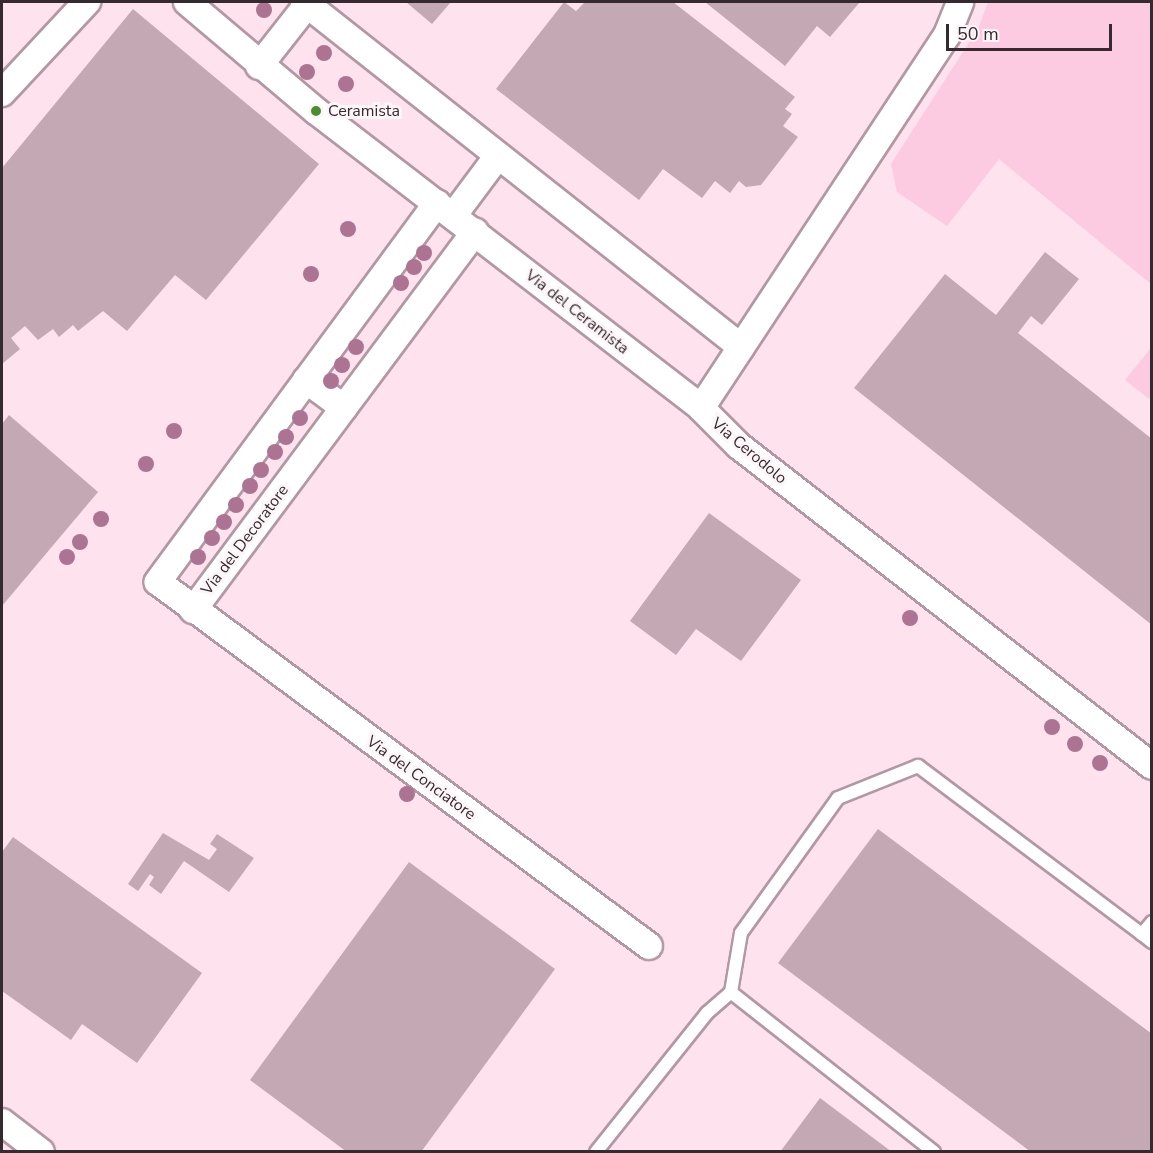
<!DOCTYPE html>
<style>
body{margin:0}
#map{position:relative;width:1153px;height:1153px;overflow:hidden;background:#fee2ee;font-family:"Nunito Sans",sans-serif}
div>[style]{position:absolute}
.green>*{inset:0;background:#fccae1}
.building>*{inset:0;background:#c4a9b5}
.roads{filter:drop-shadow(2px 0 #b298a4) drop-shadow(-2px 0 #b298a4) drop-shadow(0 2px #b298a4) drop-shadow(0 -2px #b298a4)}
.lane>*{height:12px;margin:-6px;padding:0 6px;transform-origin:6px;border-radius:6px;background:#fff}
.street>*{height:26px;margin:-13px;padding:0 13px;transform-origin:13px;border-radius:13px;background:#fff}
.trees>*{width:16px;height:16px;margin:-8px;border-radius:50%;background:#ad7393}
.dots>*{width:16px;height:16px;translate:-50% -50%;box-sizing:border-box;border:3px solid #fcf6f9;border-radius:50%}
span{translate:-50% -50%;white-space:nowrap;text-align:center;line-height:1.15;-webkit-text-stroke:6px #fcf6f9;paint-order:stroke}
.poi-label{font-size:16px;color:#352a2f}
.left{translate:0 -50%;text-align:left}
.street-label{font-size:16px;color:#352a2f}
.frame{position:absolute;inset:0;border:3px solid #352a2f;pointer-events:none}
.scale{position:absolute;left:946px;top:24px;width:166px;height:27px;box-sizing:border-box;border:3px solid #352a2f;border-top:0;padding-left:8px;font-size:18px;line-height:21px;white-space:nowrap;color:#352a2f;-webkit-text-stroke:4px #fcf6f9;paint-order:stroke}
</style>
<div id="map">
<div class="green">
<i style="clip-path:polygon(988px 2px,1151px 2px,1151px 284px,999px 159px,947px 226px,897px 192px,891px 164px,979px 27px)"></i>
<i style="clip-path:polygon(1151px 348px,1151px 395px,1149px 399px,1125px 380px)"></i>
</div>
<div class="building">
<i style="clip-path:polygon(406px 2px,451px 2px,432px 24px)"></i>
<i style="clip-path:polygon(564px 2px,576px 11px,585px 2px,673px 2px,795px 97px,785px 109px,792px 114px,783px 126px,798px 137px,761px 185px,746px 187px,739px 181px,730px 193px,715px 181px,702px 198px,663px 169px,639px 200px,496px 89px)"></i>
<i style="clip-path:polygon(705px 2px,860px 2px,830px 37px,817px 26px,785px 66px)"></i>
<i style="clip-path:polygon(133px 9px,319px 164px,206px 300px,175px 275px,127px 331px,103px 311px,78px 331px,73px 325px,59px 337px,53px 329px,38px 340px,25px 326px,11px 338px,20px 349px,2px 364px,2px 168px)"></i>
<i style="clip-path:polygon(1045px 252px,1079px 279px,1042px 325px,1031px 316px,1018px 333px,1152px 439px,1152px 625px,854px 388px,945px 274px,996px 315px)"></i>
<i style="clip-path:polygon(9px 415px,98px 492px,2px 606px,2px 424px)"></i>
<i style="clip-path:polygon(709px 513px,801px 580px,741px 661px,696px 629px,676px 655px,630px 621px)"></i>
<i style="clip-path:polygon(878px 829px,1152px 1034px,1152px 1152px,1031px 1152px,778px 963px)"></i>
<i style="clip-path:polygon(163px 833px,209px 860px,217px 849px,210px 844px,217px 834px,254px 858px,229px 892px,184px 861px,161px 894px,149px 885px,154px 877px,150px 874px,138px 891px,128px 884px)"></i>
<i style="clip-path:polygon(13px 837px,202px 973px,137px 1063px,82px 1024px,71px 1040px,2px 991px,2px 852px)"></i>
<i style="clip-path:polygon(409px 862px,555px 969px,421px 1152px,347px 1152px,250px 1080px)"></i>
<i style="clip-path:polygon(820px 1098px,892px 1152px,780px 1152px)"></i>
</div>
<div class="roads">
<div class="lane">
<i style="left:1152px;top:922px;width:16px;rotate:130deg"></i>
<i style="left:1142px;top:934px;width:13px;rotate:39deg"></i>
<i style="left:596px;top:1152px;width:178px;rotate:-51.4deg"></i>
<i style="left:707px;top:1013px;width:32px;rotate:-41deg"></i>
<i style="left:934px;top:1152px;width:258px;rotate:-141.8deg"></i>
<i style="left:731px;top:992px;width:60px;rotate:-80.4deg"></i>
<i style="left:741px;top:933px;width:166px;rotate:-54.3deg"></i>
<i style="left:838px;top:798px;width:86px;rotate:-21.8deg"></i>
<i style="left:918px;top:766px;width:280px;rotate:36.9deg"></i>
</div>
<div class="street">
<i style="left:187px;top:2px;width:169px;rotate:40.2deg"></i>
<i style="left:316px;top:111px;width:486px;rotate:37.6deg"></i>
<i style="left:701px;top:408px;width:54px;rotate:45deg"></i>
<i style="left:739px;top:446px;width:522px;rotate:37.77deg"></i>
<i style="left:304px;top:2px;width:557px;rotate:38.29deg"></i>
<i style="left:259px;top:66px;width:78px;rotate:-51.8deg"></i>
<i style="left:2px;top:93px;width:125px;rotate:-47deg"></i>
<i style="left:437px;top:203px;width:471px;rotate:126.4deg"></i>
<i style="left:158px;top:582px;width:611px;rotate:36.55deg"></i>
<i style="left:453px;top:216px;width:74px;rotate:-53.3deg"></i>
<i style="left:306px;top:380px;width:47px;rotate:36.4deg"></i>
<i style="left:701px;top:408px;width:447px;rotate:-56.6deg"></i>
<i style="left:947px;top:35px;width:35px;rotate:-68deg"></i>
<i style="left:193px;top:610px;width:472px;rotate:-53.3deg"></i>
<i style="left:2px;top:1122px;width:49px;rotate:37.6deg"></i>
</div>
</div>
<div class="trees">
<i style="left:264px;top:10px"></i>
<i style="left:324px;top:53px"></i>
<i style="left:307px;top:72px"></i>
<i style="left:346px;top:84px"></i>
<i style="left:348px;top:229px"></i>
<i style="left:424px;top:253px"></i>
<i style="left:414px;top:267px"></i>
<i style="left:311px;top:274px"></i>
<i style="left:401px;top:283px"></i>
<i style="left:356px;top:347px"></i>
<i style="left:342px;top:365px"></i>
<i style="left:331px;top:381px"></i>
<i style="left:300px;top:418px"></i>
<i style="left:174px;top:431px"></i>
<i style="left:286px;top:437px"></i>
<i style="left:275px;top:452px"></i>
<i style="left:146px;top:464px"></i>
<i style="left:261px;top:470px"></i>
<i style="left:250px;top:486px"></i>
<i style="left:236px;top:505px"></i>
<i style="left:101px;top:519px"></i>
<i style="left:224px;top:522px"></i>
<i style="left:212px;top:538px"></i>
<i style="left:80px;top:542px"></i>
<i style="left:67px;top:557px"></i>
<i style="left:198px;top:557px"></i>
<i style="left:910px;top:618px"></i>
<i style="left:1052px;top:727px"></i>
<i style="left:1075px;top:744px"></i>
<i style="left:1100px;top:763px"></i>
<i style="left:407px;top:794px"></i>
</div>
<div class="dots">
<i style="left:316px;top:111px;background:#4b8d2f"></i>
</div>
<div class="poi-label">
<span class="left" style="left:328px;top:111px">Ceramista</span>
</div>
<div class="street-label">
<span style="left:577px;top:312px;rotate:38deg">Via del Ceramista</span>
<span style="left:749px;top:451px;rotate:40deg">Via Cerodolo</span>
<span style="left:245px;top:540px;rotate:-53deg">Via del Decoratore</span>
<span style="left:421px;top:778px;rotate:36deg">Via del Conciatore</span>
</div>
<div class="frame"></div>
<div class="scale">50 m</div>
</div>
